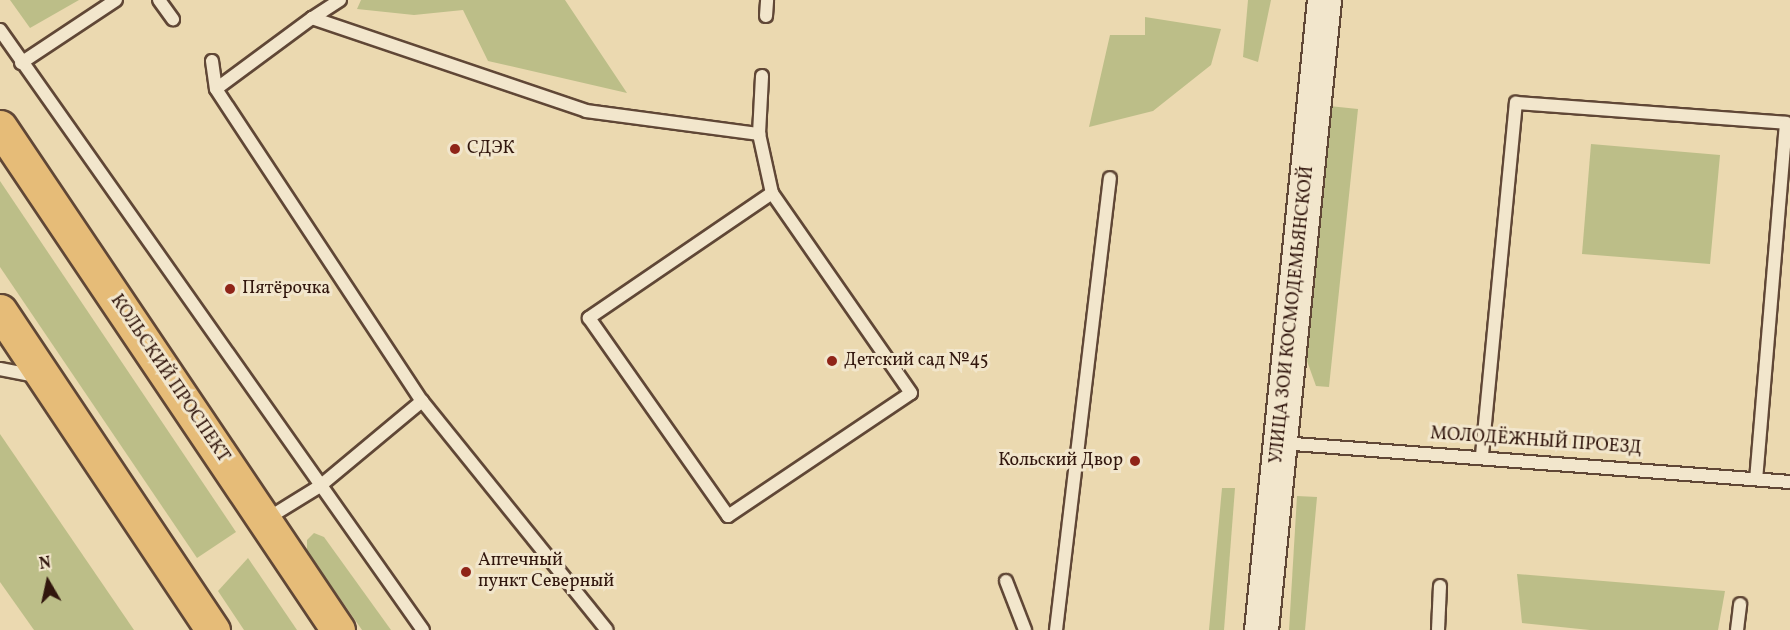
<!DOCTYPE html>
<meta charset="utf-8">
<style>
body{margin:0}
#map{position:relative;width:1790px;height:630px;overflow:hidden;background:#ebd9b0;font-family:Vollkorn,serif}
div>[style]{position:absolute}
.green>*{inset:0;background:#bcbe88}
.roads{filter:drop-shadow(2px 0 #604736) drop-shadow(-2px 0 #604736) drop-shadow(0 2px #604736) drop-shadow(0 -2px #604736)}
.lane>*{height:12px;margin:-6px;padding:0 6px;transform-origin:6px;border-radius:6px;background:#f2e6cc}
.secondary>*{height:33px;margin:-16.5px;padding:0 16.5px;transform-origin:16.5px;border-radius:16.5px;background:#f2e6cc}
.primary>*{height:33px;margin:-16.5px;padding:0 16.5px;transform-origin:16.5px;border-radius:16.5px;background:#e6bc78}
.dots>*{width:16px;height:16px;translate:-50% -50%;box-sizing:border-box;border:3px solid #f2e6cc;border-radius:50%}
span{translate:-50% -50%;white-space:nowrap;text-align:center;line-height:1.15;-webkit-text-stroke:6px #f2e6cc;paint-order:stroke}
.poi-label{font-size:18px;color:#31160d}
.left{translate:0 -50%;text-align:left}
.right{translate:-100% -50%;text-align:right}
.street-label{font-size:18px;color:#31160d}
.north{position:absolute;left:18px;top:552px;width:60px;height:60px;-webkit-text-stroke:4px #f2e6cc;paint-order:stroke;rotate:351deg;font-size:16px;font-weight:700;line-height:24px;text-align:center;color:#31160d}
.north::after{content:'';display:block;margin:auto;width:21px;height:27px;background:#31160d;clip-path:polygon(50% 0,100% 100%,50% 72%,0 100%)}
</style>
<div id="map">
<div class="green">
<i style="clip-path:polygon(10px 0,79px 0,30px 28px)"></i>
<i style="clip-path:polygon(361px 0,565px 0,627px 93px,488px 61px,463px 10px,414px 15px,357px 9px)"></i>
<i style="clip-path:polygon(1248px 0,1271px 0,1258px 62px,1243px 57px)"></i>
<i style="clip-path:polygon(1145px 17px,1221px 29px,1211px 65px,1153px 111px,1089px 127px,1110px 35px,1145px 35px)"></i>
<i style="clip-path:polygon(1329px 106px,1358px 109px,1329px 387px,1316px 386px,1307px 361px)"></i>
<i style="clip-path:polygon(1591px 144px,1720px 155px,1710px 264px,1582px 254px)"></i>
<i style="clip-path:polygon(0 181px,236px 532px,197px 558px,0 267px)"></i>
<i style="clip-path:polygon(0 434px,134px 630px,34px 630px,0 582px)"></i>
<i style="clip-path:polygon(1222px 488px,1235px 488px,1224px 630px,1209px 630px)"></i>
<i style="clip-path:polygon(1297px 496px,1317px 497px,1305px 630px,1289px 630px)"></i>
<i style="clip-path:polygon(314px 533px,324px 537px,391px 630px,362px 630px,307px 551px,307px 540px)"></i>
<i style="clip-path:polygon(248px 558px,297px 630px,244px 630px,218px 591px)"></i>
<i style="clip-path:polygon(1517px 574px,1725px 591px,1718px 630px,1590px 630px,1522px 623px)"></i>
</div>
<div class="roads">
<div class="lane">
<i style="left:159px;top:0;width:24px;rotate:54deg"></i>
<i style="left:340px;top:0;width:33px;rotate:147deg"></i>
<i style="left:312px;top:18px;width:289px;rotate:18.7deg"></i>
<i style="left:586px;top:111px;width:175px;rotate:7.6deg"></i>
<i style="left:759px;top:134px;width:58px;rotate:-87deg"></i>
<i style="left:766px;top:16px;width:16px;rotate:-86deg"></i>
<i style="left:312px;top:18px;width:119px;rotate:143.5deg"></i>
<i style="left:216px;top:89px;width:374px;rotate:56.6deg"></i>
<i style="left:0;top:30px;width:734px;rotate:54.82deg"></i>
<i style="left:212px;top:61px;width:28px;rotate:82deg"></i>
<i style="left:21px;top:63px;width:114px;rotate:-33.6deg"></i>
<i style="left:759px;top:134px;width:60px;rotate:77.6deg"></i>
<i style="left:772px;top:193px;width:222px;rotate:145.7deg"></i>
<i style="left:589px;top:318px;width:242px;rotate:54.9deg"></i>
<i style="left:728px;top:516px;width:220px;rotate:-33.9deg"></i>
<i style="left:911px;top:393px;width:244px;rotate:-124.8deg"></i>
<i style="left:0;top:369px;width:38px;rotate:11deg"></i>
<i style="left:1281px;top:443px;width:510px;rotate:4.38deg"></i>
<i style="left:1482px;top:455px;width:354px;rotate:-84.5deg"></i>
<i style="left:1516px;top:103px;width:271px;rotate:4.2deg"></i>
<i style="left:1786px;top:123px;width:356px;rotate:94.8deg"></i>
<i style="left:265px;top:520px;width:65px;rotate:-31.7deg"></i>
<i style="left:320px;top:486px;width:133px;rotate:-39.8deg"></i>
<i style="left:422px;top:401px;width:294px;rotate:51.1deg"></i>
<i style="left:1006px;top:581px;width:53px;rotate:68.8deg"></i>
<i style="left:1056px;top:630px;width:455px;rotate:-83.2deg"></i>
<i style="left:1438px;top:630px;width:44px;rotate:-87.4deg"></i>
<i style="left:1737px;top:630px;width:26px;rotate:-83deg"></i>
</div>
<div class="secondary">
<i style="left:1261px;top:630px;width:633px;rotate:-84.29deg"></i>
</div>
<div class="primary">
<i style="left:0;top:127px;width:606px;rotate:56.1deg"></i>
<i style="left:0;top:311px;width:384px;rotate:56.3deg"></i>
</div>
</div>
<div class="dots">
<i style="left:455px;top:149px;background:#8f2418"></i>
<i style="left:230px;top:289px;background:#8f2418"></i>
<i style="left:832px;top:361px;background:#8f2418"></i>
<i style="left:1135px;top:461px;background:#8f2418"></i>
<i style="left:466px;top:572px;background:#8f2418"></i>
</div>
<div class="poi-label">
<span class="left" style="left:467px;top:149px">СДЭК</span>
<span class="left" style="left:242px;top:289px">Пятёрочка</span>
<span class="left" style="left:844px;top:361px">Детский сад №45</span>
<span class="right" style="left:1123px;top:461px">Кольский Двор</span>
<span class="left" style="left:478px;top:572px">Аптечный<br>пункт Северный</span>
</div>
<div class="street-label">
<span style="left:1293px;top:315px;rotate:-84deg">УЛИЦА ЗОИ КОСМОДЕМЬЯНСКОЙ</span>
<span style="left:169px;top:379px;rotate:56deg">КОЛЬСКИЙ ПРОСПЕКТ</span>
<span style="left:1536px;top:442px;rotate:4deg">МОЛОДЁЖНЫЙ ПРОЕЗД</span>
</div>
<div class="north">N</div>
</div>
